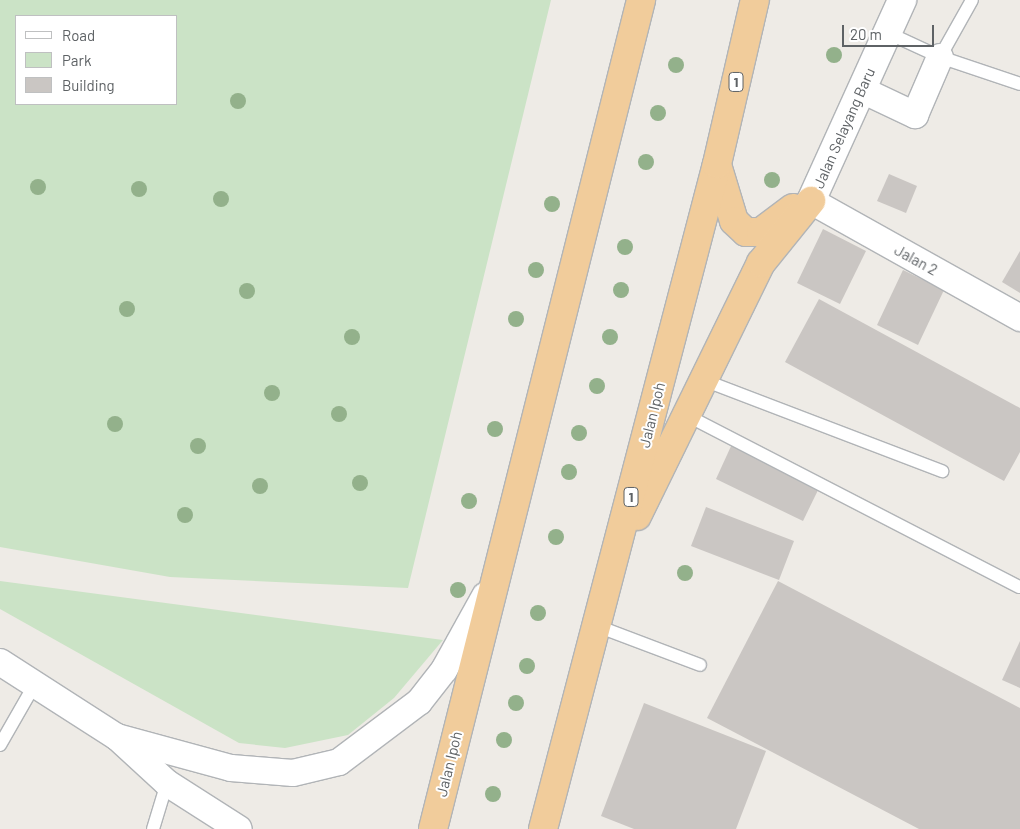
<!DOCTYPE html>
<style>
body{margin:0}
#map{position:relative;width:1020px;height:829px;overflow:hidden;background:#eeebe6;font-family:Barlow,sans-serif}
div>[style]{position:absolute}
.green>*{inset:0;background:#cbe3c6}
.building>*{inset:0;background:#cac6c3}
.roads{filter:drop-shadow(1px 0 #b1b4b7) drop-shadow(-1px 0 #b1b4b7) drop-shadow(0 1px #b1b4b7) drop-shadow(0 -1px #b1b4b7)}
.lane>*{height:12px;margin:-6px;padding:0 6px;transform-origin:6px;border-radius:6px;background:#fff}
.street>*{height:26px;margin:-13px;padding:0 13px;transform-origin:13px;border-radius:13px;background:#fff}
.secondary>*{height:28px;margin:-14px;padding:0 14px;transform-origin:14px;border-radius:14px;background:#fff}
.highway>*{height:28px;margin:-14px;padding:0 14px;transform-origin:14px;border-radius:14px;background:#f1cc9b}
.trees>*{width:16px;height:16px;margin:-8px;border-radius:50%;background:#93b18b}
span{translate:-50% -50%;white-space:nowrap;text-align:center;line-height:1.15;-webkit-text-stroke:4px #fff;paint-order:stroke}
.shield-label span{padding:1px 4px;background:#fff;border:1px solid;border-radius:4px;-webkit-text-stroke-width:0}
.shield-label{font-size:14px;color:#5e6265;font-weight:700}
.street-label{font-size:15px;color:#5e6265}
.legend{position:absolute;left:15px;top:15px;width:162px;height:90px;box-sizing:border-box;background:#fff;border:1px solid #bfc0c1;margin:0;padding:6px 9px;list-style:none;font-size:15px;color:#5e6265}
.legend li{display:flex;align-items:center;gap:10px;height:25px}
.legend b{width:25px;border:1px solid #bfc0c1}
.scale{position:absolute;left:842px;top:25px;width:92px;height:22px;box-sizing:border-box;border:2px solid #5e6265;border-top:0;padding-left:6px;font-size:15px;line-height:18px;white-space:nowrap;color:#5e6265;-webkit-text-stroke:4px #fff;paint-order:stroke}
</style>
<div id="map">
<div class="green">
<i style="clip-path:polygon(evenodd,0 0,551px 0,408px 588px,170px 577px,0 547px,0 0,176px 16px,176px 104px,16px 104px,16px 16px,176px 16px)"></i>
<i style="clip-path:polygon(0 581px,443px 640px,394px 698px,348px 735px,285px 748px,239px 743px,0 609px)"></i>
</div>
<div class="building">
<i style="clip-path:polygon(889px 174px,917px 186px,906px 213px,877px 201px)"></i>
<i style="clip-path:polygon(823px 229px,866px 251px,840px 304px,797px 283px)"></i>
<i style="clip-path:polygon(1020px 251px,1020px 293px,1002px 282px)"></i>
<i style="clip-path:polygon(903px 270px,944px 290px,918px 345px,877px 325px)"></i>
<i style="clip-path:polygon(819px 299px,1020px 408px,1020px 452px,1004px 481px,785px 362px)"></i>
<i style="clip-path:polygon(732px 444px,820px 486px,803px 521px,716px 479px)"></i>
<i style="clip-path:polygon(706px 507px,794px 541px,779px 580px,691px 546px)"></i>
<i style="clip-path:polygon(778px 581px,1020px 708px,1020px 829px,919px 829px,707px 718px)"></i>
<i style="clip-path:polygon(1020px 641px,1020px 688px,1002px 680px)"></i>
<i style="clip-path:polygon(644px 703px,766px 751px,736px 829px,634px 829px,601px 816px)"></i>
</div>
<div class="roads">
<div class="lane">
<i style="left:888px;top:33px;width:57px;rotate:24.8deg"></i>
<i style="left:940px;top:57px;width:84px;rotate:18.6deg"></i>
<i style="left:940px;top:57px;width:65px;rotate:-60.7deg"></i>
<i style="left:706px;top:381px;width:253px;rotate:20.9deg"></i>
<i style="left:688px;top:416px;width:373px;rotate:27.3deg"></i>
<i style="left:597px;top:626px;width:110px;rotate:20.7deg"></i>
<i style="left:0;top:745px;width:70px;rotate:-60.2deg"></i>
<i style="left:153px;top:829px;width:48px;rotate:-73.1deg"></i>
</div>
<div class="street">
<i style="left:862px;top:90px;width:59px;rotate:25.3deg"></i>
<i style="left:915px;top:115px;width:63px;rotate:-66.7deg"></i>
<i style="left:811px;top:201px;width:240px;rotate:29.2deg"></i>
<i style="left:0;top:662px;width:139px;rotate:32.7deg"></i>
<i style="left:117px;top:737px;width:68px;rotate:42.6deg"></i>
<i style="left:167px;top:783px;width:85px;rotate:32.6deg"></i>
<i style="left:117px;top:737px;width:118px;rotate:15.2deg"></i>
<i style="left:231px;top:768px;width:62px;rotate:4.6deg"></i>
<i style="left:293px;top:773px;width:47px;rotate:-13.4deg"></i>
<i style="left:339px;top:762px;width:100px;rotate:-36.9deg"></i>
<i style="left:419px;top:702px;width:41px;rotate:-52deg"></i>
<i style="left:444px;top:670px;width:85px;rotate:-61deg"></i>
</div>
<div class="secondary">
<i style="left:811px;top:201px;width:221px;rotate:-65.6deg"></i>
</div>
<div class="highway">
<i style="left:718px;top:168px;width:55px;rotate:73.2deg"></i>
<i style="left:734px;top:221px;width:16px;rotate:43deg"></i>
<i style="left:746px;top:232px;width:15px"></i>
<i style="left:761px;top:232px;width:40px;rotate:-37deg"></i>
<i style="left:637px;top:516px;width:282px;rotate:-63.9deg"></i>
<i style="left:761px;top:263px;width:80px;rotate:-51.1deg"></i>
<i style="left:433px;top:829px;width:855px;rotate:-75.91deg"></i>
<i style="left:543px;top:829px;width:687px;rotate:-75.34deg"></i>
<i style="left:717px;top:164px;width:168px;rotate:-77deg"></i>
</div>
</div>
<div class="trees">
<i style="left:834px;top:55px"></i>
<i style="left:676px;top:65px"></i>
<i style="left:238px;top:101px"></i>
<i style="left:658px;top:113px"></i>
<i style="left:646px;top:162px"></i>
<i style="left:772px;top:180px"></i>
<i style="left:38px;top:187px"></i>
<i style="left:139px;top:189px"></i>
<i style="left:221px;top:199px"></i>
<i style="left:552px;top:204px"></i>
<i style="left:625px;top:247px"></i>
<i style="left:536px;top:270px"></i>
<i style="left:621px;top:290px"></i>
<i style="left:247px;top:291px"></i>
<i style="left:127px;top:309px"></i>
<i style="left:516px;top:319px"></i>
<i style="left:352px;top:337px"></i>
<i style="left:610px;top:337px"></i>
<i style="left:597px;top:386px"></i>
<i style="left:272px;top:393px"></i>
<i style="left:339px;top:414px"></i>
<i style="left:115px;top:424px"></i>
<i style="left:495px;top:429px"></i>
<i style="left:579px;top:433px"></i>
<i style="left:198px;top:446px"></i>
<i style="left:569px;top:472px"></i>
<i style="left:360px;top:483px"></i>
<i style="left:260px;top:486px"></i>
<i style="left:469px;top:501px"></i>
<i style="left:185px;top:515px"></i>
<i style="left:556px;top:537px"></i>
<i style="left:685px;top:573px"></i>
<i style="left:458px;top:590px"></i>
<i style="left:538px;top:613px"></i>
<i style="left:527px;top:666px"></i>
<i style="left:516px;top:703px"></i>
<i style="left:504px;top:740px"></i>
<i style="left:493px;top:794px"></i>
</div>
<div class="shield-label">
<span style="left:736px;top:82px">1</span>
<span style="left:631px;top:497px">1</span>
</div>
<div class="street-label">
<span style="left:844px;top:128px;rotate:-66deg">Jalan Selayang Baru</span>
<span style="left:916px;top:260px;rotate:29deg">Jalan 2</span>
<span style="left:652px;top:415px;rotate:-76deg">Jalan Ipoh</span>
<span style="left:449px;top:764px;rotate:-76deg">Jalan Ipoh</span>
</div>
<ul class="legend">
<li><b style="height:6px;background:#fff"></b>Road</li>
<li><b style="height:14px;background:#cbe3c6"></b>Park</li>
<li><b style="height:14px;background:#cac6c3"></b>Building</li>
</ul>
<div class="scale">20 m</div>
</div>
